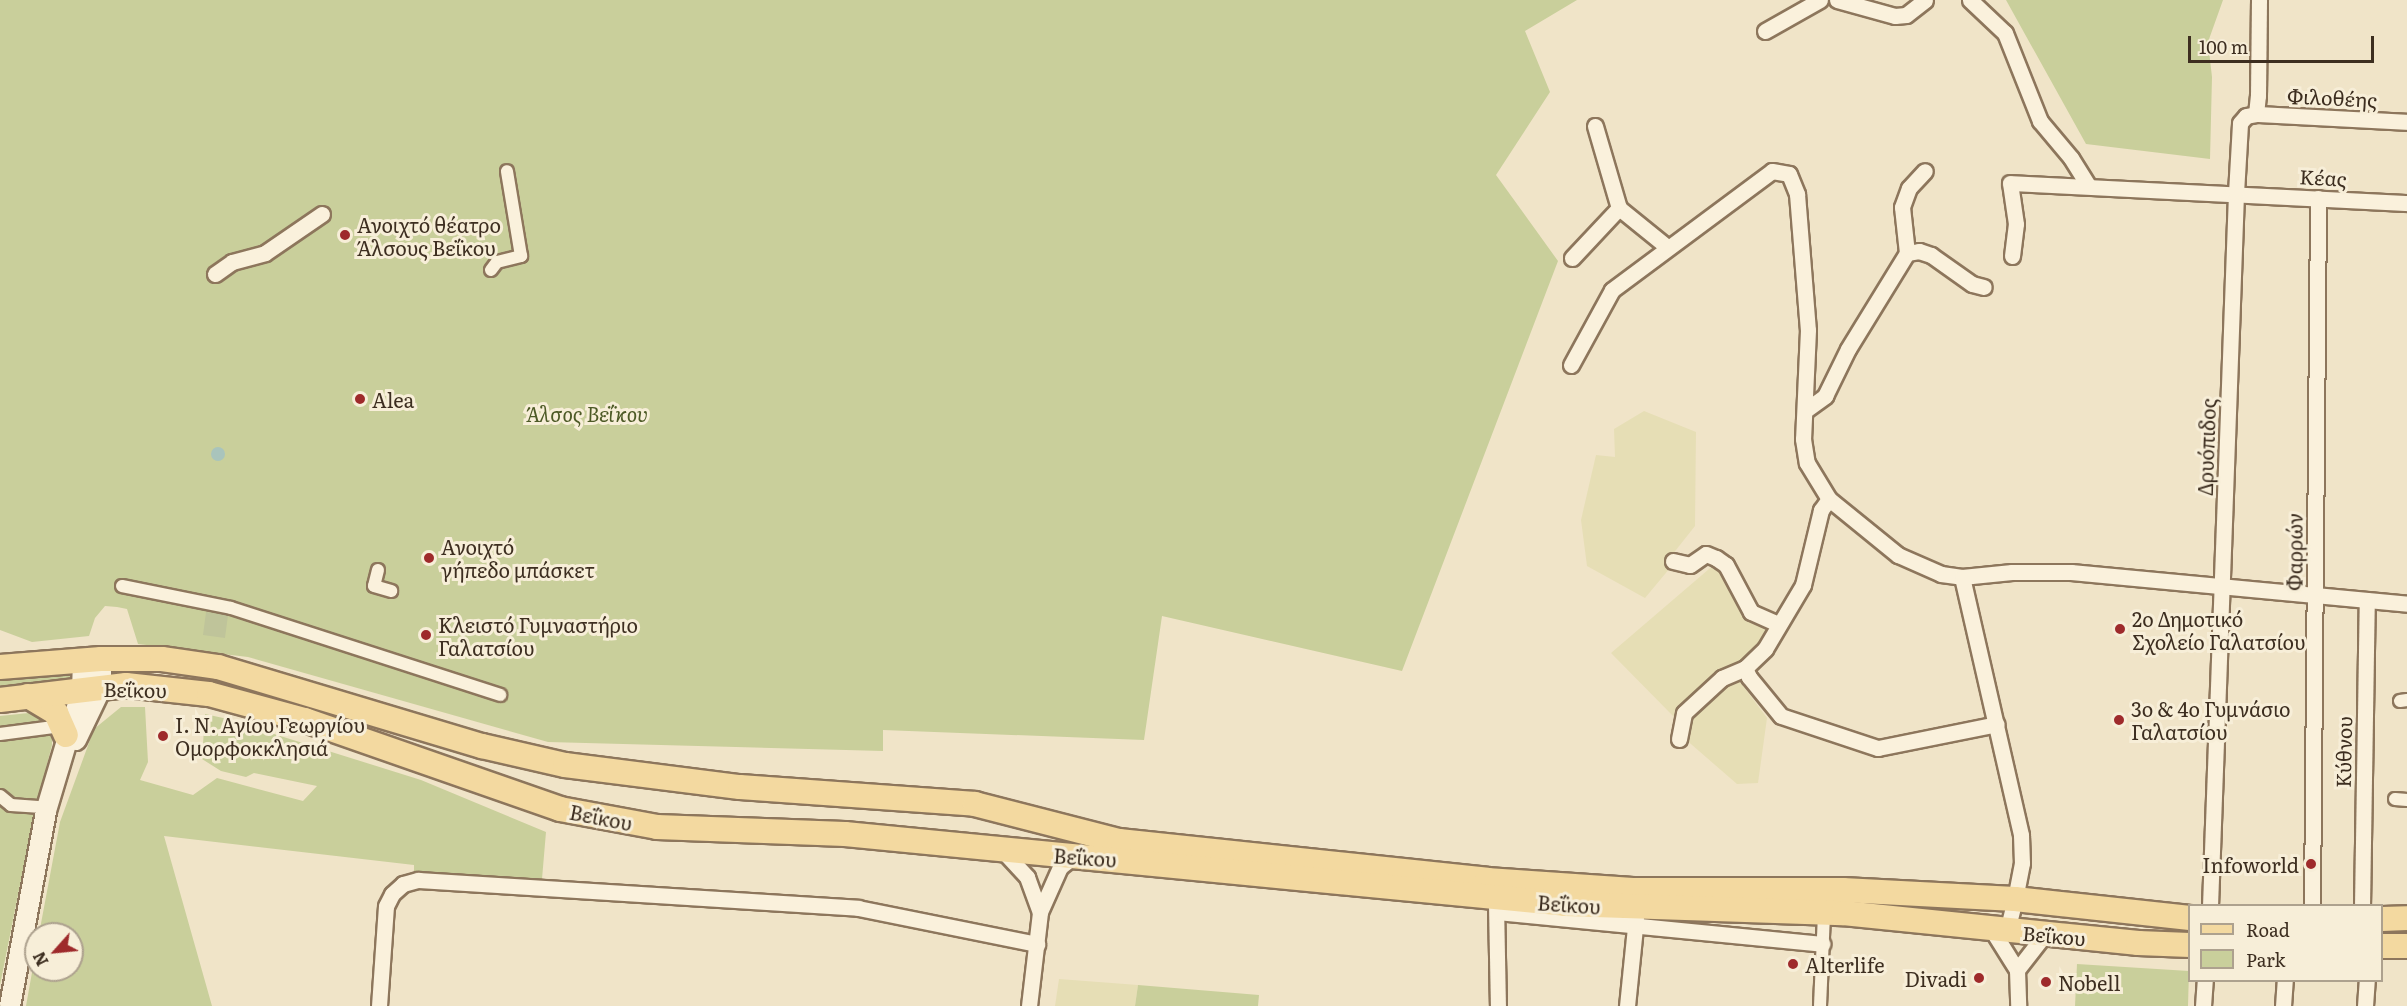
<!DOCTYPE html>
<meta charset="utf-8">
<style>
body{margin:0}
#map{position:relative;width:2407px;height:1006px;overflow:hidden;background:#f0e4c8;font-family:Literata,serif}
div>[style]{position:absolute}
.farmland>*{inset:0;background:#e6deb5}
.green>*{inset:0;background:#c9cf9b}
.cemetery>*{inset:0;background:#bfc49a}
.water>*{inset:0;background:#a9c4bc}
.round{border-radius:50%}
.roads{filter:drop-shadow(2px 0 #8d765c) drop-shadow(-2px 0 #8d765c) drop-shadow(0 2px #8d765c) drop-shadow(0 -2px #8d765c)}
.pedestrian>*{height:12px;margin:-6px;padding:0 6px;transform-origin:6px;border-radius:6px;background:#faf1dc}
.minor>*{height:15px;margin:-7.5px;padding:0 7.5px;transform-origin:7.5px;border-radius:7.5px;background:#faf1dc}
.tertiary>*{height:20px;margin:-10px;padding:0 10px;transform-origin:10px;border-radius:10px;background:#faf1dc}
.primary>*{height:24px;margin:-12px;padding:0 12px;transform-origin:12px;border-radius:12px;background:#f3d9a0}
.dots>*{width:16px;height:16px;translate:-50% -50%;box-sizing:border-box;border:3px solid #f7eed8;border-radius:50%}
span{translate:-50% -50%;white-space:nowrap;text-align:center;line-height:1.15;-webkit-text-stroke:6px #f7eed8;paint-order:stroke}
.street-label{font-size:20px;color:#3d2e20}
.poi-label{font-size:20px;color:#3d2e20}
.left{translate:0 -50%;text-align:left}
.right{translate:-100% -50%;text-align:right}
.park-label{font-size:20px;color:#4d5a26;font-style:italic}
.legend{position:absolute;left:2188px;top:904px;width:195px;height:78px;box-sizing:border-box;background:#f7eed8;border:2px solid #ada18e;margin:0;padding:8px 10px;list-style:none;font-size:18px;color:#3d2e20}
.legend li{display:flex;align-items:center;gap:12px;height:30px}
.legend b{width:30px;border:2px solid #ada18e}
.north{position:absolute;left:24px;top:922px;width:60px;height:60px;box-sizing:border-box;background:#f7eed8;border:2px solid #ada18e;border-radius:50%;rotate:243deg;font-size:16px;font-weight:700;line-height:24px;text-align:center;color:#3d2e20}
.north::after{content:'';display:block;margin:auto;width:21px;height:27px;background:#9e2a2b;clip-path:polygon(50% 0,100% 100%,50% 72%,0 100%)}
.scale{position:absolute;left:2188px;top:36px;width:186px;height:27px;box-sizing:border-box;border:3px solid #3d2e20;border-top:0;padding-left:8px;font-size:18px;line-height:21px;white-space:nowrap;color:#3d2e20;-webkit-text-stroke:4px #f7eed8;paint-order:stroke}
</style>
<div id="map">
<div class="farmland">
<i style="clip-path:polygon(1644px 411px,1696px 432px,1695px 526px,1672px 555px,1670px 568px,1645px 598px,1587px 566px,1581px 520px,1596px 455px,1615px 457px,1614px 429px)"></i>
<i style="clip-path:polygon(1716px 563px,1746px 621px,1768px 628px,1763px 645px,1741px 660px,1735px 675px,1767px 718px,1758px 783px,1737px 784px,1684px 738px,1676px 719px,1611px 653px)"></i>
<i style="clip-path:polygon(1059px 979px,1138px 985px,1135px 1006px,1055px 1006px)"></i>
</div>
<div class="green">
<i style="clip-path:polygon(0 0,1577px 0,1525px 31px,1550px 92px,1496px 175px,1558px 261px,1402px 671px,1162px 616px,1144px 740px,883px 730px,883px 751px,548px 742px,248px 657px,138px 644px,127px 609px,117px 607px,105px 606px,95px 618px,89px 636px,32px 642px,0 630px)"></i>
<i style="clip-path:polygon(2006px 0,2223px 0,2208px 42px,2212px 77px,2210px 159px,2086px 144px)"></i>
<i style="clip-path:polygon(71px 674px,71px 679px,0 686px,0 679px)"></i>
<i style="clip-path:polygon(121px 707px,145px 707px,148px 762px,140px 780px,193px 795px,217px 778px,303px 801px,317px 786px,254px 773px,246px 777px,221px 771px,202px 759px,205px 714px,223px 718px,421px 780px,546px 832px,542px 879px,414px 873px,414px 865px,164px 836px,212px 1006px,26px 1006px,36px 950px,36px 970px,72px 970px,72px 934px,39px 934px,60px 822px,94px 729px)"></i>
<i style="clip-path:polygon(38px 712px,52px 731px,52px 745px,34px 815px,0 985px,0 716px)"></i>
<i style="clip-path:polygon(2077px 964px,2189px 971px,2188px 1006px,2075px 1006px)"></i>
<i style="clip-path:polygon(1138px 985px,1259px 995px,1258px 1006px,1135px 1006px)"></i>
</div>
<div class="cemetery">
<i style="clip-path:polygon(206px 612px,228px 615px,225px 638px,203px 635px)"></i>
</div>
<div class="water">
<i class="round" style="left:211px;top:447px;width:14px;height:14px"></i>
</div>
<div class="roads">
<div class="pedestrian">
<i style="left:491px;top:270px;width:10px;rotate:-53deg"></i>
<i style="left:497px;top:262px;width:25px;rotate:-14deg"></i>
<i style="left:521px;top:256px;width:86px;rotate:-99.4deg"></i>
<i style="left:378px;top:570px;width:16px;rotate:104deg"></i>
<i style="left:374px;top:586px;width:18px;rotate:16deg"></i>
<i style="left:122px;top:586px;width:111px;rotate:11.4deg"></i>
<i style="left:231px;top:608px;width:283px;rotate:17.9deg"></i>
<i style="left:2400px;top:701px;width:7px;rotate:-8deg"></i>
<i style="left:0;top:734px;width:54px;rotate:-7.4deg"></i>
<i style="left:0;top:796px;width:14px;rotate:39deg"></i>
<i style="left:11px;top:805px;width:27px;rotate:4deg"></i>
<i style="left:2395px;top:799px;width:12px;rotate:5deg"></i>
<i style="left:1820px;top:1006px;width:93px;rotate:-87.5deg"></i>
</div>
<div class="minor">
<i style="left:1837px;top:0;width:60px;rotate:15.4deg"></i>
<i style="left:1895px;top:16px;width:11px;rotate:-5deg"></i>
<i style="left:1906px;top:15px;width:24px;rotate:-38deg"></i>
<i style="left:1970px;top:0;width:48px;rotate:43.3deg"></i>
<i style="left:2005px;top:33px;width:95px;rotate:68.3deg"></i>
<i style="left:2040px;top:121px;width:48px;rotate:50deg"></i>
<i style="left:2071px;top:158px;width:31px;rotate:58deg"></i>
<i style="left:1765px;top:31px;width:63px;rotate:-29.4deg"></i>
<i style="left:2256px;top:114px;width:151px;rotate:3deg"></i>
<i style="left:1595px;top:126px;width:85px;rotate:73.7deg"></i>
<i style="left:1907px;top:253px;width:12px;rotate:-9deg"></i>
<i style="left:1919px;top:251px;width:13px;rotate:18deg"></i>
<i style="left:1931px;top:255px;width:50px;rotate:35.3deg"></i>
<i style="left:1972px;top:284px;width:12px;rotate:14deg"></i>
<i style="left:2012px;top:256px;width:32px;rotate:-83deg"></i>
<i style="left:2016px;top:224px;width:41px;rotate:-98.3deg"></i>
<i style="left:2010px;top:183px;width:398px;rotate:2.9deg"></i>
<i style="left:1572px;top:258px;width:69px;rotate:-46.8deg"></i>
<i style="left:1619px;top:208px;width:60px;rotate:39deg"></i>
<i style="left:215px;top:274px;width:21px;rotate:-35deg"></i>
<i style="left:232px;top:262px;width:34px;rotate:-15deg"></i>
<i style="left:265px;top:253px;width:69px;rotate:-34.4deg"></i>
<i style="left:1571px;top:365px;width:85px;rotate:-61.3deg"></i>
<i style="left:1612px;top:290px;width:199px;rotate:-36.6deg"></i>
<i style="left:1772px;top:171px;width:17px;rotate:10deg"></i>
<i style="left:1789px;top:174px;width:22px;rotate:68deg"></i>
<i style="left:1797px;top:194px;width:136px;rotate:85.4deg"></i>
<i style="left:1808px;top:330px;width:109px;rotate:92.6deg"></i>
<i style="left:1803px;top:439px;width:24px;rotate:81deg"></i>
<i style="left:1807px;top:463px;width:42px;rotate:58.6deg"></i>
<i style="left:1829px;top:499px;width:89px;rotate:39.1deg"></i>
<i style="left:1898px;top:555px;width:47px;rotate:23.8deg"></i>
<i style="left:1941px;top:574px;width:21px;rotate:8deg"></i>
<i style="left:1962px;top:577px;width:265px;rotate:77.1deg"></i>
<i style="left:2021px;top:835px;width:28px;rotate:88deg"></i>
<i style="left:2022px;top:863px;width:37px;rotate:101deg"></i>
<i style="left:2015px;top:899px;width:25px;rotate:104deg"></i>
<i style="left:2009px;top:923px;width:11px;rotate:139deg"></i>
<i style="left:1806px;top:410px;width:24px;rotate:-36deg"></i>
<i style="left:1825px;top:396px;width:52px;rotate:-63.9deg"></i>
<i style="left:1848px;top:349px;width:113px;rotate:-58.4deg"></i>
<i style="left:1907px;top:253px;width:46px;rotate:-96.2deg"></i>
<i style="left:1902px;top:207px;width:20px;rotate:-70deg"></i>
<i style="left:1909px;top:188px;width:23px;rotate:-47deg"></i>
<i style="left:1829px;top:499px;width:14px;rotate:126deg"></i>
<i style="left:1821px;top:510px;width:77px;rotate:103.5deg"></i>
<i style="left:1803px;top:585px;width:74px;rotate:120.7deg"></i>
<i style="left:1765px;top:649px;width:28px;rotate:136deg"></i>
<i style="left:1745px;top:668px;width:10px;rotate:66deg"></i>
<i style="left:1749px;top:677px;width:50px;rotate:50.6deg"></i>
<i style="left:1781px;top:716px;width:102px;rotate:18.3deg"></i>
<i style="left:1878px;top:748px;width:121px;rotate:-11.4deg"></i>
<i style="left:1673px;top:561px;width:17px;rotate:13deg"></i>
<i style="left:1690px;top:565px;width:19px;rotate:-35deg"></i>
<i style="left:1706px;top:554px;width:11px;rotate:22deg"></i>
<i style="left:1716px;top:558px;width:12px;rotate:35deg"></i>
<i style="left:1726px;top:565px;width:53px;rotate:62deg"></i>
<i style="left:1751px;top:612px;width:30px;rotate:24deg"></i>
<i style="left:1962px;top:577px;width:50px;rotate:-5.7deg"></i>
<i style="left:2012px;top:572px;width:59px"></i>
<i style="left:2071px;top:572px;width:338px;rotate:5.4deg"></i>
<i style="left:1679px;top:739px;width:26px;rotate:-79deg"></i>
<i style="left:1684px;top:713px;width:52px;rotate:-42.6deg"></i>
<i style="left:1722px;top:678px;width:25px;rotate:-23deg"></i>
<i style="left:1002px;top:850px;width:37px;rotate:47deg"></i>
<i style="left:1027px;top:877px;width:37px;rotate:70deg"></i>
<i style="left:1496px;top:904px;width:102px;rotate:88.9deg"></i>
<i style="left:2210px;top:906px;width:713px;rotate:-87.91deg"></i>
<i style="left:2236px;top:193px;width:70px;rotate:-86.7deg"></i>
<i style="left:2240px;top:123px;width:9px;rotate:-49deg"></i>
<i style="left:2246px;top:116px;width:10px;rotate:-11deg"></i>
<i style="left:2256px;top:114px;width:18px;rotate:-84deg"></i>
<i style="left:2258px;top:96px;width:96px;rotate:-89.4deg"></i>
<i style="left:2312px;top:906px;width:708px;rotate:-89.51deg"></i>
<i style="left:2362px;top:906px;width:306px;rotate:-89.1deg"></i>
<i style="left:1497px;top:912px;width:327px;rotate:5.6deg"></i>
<i style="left:1992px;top:930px;width:47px;rotate:58deg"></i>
<i style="left:2017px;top:970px;width:36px;rotate:88deg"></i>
<i style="left:2017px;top:970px;width:46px;rotate:-52.1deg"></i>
<i style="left:379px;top:1006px;width:100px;rotate:-86deg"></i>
<i style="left:386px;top:906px;width:13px;rotate:-63deg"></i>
<i style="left:392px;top:894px;width:15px;rotate:-42deg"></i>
<i style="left:403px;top:884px;width:16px;rotate:-15deg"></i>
<i style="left:418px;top:880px;width:441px;rotate:3.6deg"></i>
<i style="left:858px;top:908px;width:183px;rotate:11.4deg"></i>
<i style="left:1029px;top:1006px;width:95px;rotate:-83.3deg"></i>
<i style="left:1040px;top:912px;width:49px;rotate:-66deg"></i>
<i style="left:1060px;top:867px;width:16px;rotate:-38deg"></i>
<i style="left:1627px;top:1006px;width:89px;rotate:-84.2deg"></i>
<i style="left:2203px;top:1006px;width:26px;rotate:-86deg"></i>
<i style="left:2283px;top:1006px;width:26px;rotate:-86deg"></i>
<i style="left:2365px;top:1006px;width:26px;rotate:-86deg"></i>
</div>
<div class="tertiary">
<i style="left:76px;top:740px;width:58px;rotate:-64.3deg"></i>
<i style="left:101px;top:688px;width:29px;rotate:-90deg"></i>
<i style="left:10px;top:1006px;width:198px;rotate:-79.5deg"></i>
<i style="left:46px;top:811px;width:126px;rotate:-73.4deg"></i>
<i style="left:82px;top:690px;width:30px;rotate:-88deg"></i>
</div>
<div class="primary">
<i style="left:0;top:667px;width:101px;rotate:-4.5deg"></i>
<i style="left:101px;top:659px;width:61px"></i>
<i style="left:162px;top:659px;width:57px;rotate:8.1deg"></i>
<i style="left:218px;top:667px;width:276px;rotate:16.7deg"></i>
<i style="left:482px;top:746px;width:85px;rotate:12.9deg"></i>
<i style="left:565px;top:765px;width:176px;rotate:7.2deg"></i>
<i style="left:740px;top:787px;width:236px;rotate:4.1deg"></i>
<i style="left:975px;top:804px;width:149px;rotate:14.4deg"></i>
<i style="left:1119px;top:841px;width:370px;rotate:6deg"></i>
<i style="left:1487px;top:880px;width:146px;rotate:3.9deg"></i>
<i style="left:1633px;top:890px;width:210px"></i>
<i style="left:1843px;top:890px;width:172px;rotate:3deg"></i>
<i style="left:2015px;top:899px;width:176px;rotate:6.2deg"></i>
<i style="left:28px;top:696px;width:33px;rotate:31deg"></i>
<i style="left:56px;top:713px;width:24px;rotate:66deg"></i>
<i style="left:0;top:700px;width:127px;rotate:-6.8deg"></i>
<i style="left:126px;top:685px;width:83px;rotate:6.2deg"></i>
<i style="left:209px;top:694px;width:99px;rotate:15.2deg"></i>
<i style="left:305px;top:720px;width:270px;rotate:19.2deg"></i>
<i style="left:560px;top:809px;width:99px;rotate:10.5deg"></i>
<i style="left:657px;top:827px;width:188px;rotate:2.1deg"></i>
<i style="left:845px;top:834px;width:723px;rotate:5.55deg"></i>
<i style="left:1565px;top:904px;width:278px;rotate:1.9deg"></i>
<i style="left:1843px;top:913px;width:297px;rotate:5.8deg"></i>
<i style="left:2138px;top:943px;width:52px;rotate:2.2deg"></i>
<i style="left:2382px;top:919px;width:25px;rotate:-2deg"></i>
<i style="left:2382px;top:946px;width:25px"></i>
</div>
</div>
<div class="dots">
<i style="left:345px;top:235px;background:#9e2a2b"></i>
<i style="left:360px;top:399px;background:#9e2a2b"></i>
<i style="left:429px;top:558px;background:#9e2a2b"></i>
<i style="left:2120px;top:629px;background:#9e2a2b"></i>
<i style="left:426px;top:635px;background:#9e2a2b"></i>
<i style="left:2119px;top:720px;background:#9e2a2b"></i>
<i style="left:163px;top:736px;background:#9e2a2b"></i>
<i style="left:2311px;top:864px;background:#9e2a2b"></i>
<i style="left:1793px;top:964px;background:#9e2a2b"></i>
<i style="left:1979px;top:978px;background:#9e2a2b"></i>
<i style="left:2046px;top:982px;background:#9e2a2b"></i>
</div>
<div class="street-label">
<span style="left:2332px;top:97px;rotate:3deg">Φιλοθέης</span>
<span style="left:2323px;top:177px;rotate:3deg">Κέας</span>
<span style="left:2206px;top:447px;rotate:-88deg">Δρυόπιδος</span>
<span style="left:2294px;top:552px;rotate:-90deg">Φαρρών</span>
<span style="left:135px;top:689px;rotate:1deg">Βεΐκου</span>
<span style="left:2343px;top:752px;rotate:-89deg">Κύθνου</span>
<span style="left:601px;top:817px;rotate:11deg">Βεΐκου</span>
<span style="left:1085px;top:857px;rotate:4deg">Βεΐκου</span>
<span style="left:1569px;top:904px;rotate:4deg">Βεΐκου</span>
<span style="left:2054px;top:935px;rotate:5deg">Βεΐκου</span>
</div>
<div class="poi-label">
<span class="left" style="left:357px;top:236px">Ανοιχτό θέατρο<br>Άλσους Βεΐκου</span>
<span class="left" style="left:372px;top:399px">Alea</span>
<span class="left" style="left:441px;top:558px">Ανοιχτό<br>γήπεδο μπάσκετ</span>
<span class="left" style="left:2132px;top:630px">2ο Δημοτικό<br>Σχολείο Γαλατσίου</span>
<span class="left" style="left:438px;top:636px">Κλειστό Γυμναστήριο<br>Γαλατσίου</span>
<span class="left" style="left:2131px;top:720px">3ο &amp; 4ο Γυμνάσιο<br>Γαλατσίου</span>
<span class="left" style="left:175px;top:736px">Ι. Ν. Αγίου Γεωργίου<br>Ομορφοκκλησιά</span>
<span class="right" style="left:2299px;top:864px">Infoworld</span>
<span class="left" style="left:1805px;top:964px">Alterlife</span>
<span class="right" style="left:1967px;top:978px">Divadi</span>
<span class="left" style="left:2058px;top:982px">Nobell</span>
</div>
<div class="park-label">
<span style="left:587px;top:413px">Άλσος Βεΐκου</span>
</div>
<ul class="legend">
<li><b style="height:8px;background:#f3d9a0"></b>Road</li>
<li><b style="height:16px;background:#c9cf9b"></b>Park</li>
</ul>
<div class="north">N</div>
<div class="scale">100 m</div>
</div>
